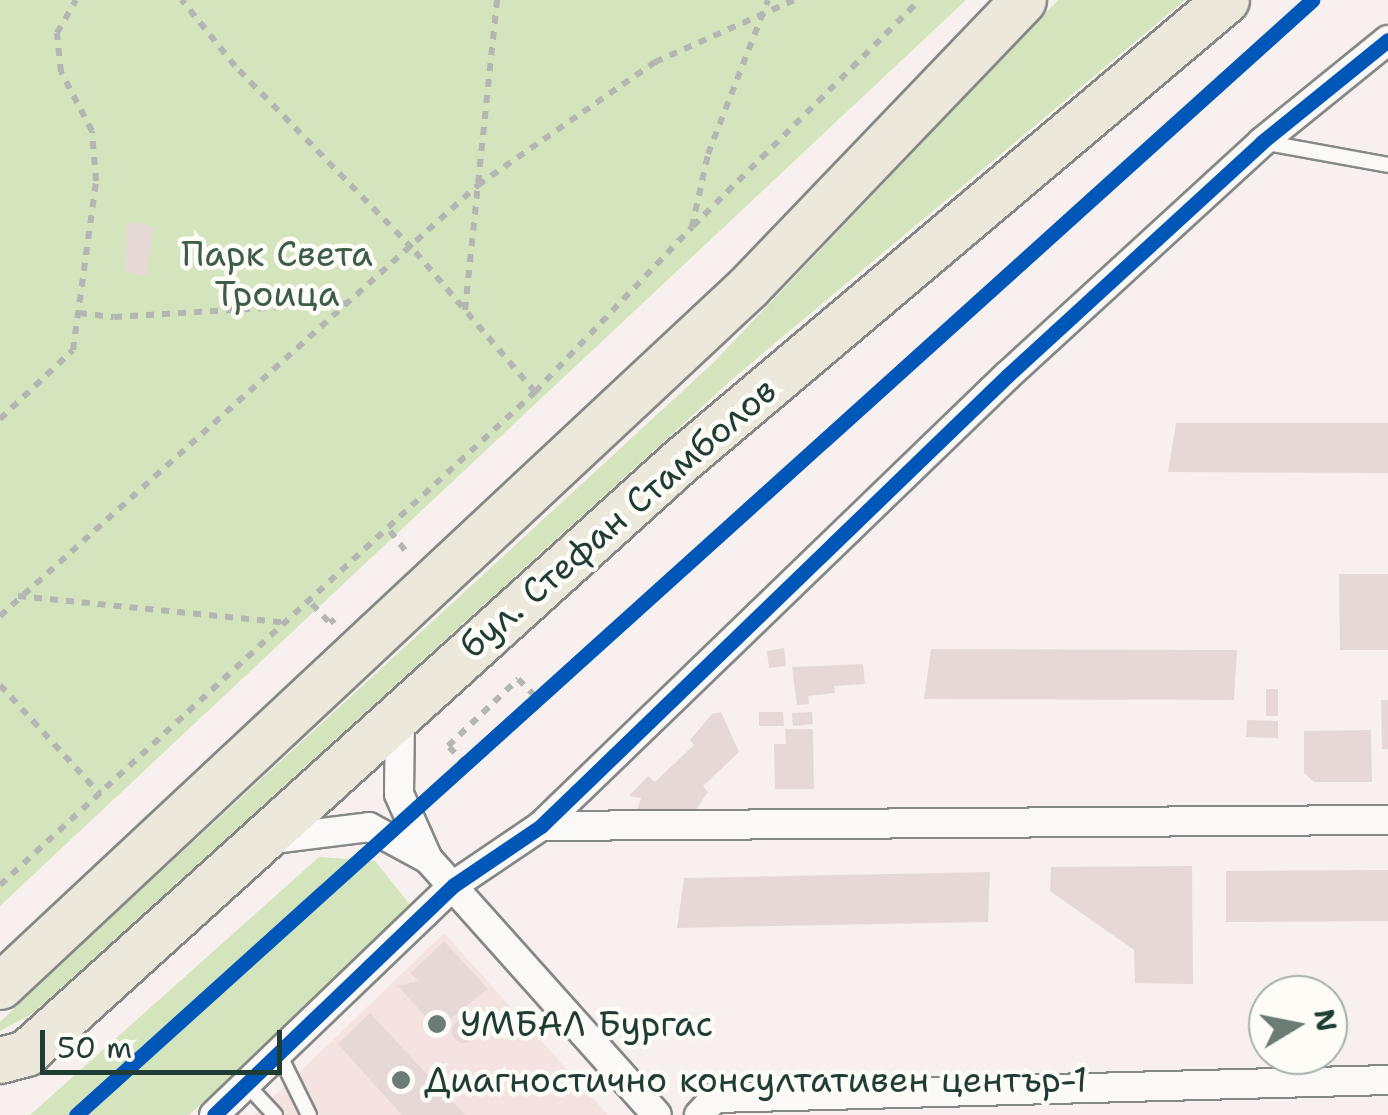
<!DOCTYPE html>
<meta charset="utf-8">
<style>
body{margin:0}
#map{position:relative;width:1388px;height:1115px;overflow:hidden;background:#f7f0ee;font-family:"Shantell Sans",sans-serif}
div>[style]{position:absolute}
.built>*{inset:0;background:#f4e3e0}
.green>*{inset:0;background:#d4e5be}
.building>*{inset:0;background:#e6d8d7}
.round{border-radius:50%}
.path>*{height:6px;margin-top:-3px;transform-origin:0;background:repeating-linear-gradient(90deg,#b4b6b4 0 8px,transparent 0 16px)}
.roads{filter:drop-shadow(2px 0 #868886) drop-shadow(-2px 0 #868886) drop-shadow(0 2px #868886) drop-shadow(0 -2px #868886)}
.service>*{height:14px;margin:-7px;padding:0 7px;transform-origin:7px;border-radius:7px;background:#faf9f7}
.minor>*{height:28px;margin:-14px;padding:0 14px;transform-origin:14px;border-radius:14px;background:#faf9f7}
.primary>*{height:45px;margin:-22.5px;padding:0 22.5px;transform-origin:22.5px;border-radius:22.5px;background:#ece8dc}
.cycleway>*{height:15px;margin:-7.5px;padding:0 7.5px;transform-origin:7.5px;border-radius:7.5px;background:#0057b8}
.dots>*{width:28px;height:28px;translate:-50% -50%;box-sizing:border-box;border:5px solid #fdfcf7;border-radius:50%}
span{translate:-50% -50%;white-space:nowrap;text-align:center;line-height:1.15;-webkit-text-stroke:9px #fdfcf7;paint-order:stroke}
.park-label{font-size:35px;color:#3d5d48}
.street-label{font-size:35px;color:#1f3d34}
.poi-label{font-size:35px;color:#1f3d34}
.left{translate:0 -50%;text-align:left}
.north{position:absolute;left:1248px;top:975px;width:100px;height:100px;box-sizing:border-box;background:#fdfcf7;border:2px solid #a4b0a9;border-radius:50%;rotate:80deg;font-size:28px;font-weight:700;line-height:40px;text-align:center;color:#1f3d34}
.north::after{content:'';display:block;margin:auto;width:35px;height:45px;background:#6b7c75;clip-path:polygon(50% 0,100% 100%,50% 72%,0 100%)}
.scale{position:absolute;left:40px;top:1030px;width:242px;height:45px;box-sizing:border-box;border:5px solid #1f3d34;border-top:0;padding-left:12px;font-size:30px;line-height:35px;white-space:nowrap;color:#1f3d34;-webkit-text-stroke:8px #fdfcf7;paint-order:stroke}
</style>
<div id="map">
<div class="built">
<i style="clip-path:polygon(444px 933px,608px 1115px,255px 1115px)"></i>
</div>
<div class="green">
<i style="clip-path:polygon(0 0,966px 0,0 906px)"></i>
<i style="clip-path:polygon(1058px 0,1185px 0,737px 375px,32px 1014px,0 1031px,0 1022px,118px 911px,713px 363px)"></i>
<i style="clip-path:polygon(319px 857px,375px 861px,415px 911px,189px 1115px,30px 1115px)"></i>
</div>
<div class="building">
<i style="clip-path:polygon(127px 222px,154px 227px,146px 276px,125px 272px)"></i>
<i style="clip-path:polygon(1176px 423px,1388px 423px,1388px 473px,1168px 472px)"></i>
<i style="clip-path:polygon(1339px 574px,1388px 574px,1388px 650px,1340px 650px)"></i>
<i style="clip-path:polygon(784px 648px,786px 666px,769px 668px,767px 651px)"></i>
<i style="clip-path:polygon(931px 649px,1237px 650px,1234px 700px,924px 699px)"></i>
<i style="clip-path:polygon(863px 664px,865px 684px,834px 686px,835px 693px,808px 696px,809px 704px,797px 705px,792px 667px)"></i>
<i style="clip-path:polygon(1266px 689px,1278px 689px,1278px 716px,1266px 716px)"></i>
<i style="clip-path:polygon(1381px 700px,1388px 700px,1388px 749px,1382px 749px)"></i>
<i style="clip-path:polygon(721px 712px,739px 752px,703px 786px,708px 792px,689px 820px,634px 820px,641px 798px,629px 796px,648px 776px,655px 782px,694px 745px,690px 740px,712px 714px)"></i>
<i style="clip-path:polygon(759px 712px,783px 712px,784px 726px,759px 726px)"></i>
<i style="clip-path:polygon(812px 712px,813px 724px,793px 726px,792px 713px)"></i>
<i style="clip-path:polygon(1247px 720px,1278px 721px,1278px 738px,1246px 737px)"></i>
<i style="clip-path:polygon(785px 729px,813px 729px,814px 789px,775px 789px,774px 744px,786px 744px)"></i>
<i style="clip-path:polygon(1371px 730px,1372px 782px,1314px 782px,1304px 773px,1304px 731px)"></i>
<i style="clip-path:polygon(1192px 866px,1193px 984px,1135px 983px,1134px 950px,1050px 891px,1051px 867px)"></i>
<i style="clip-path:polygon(1388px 870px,1388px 921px,1226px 922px,1226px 871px)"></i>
<i style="clip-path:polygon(990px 872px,988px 922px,677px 928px,684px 878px)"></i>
<i style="clip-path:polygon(444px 941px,488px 989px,445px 1023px,433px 1011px,426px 1017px,398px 986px,418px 981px,411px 973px)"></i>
<i style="clip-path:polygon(370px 1013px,465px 1115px,402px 1115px,338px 1044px)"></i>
<i class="round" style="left:452px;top:1019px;width:24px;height:24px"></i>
</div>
<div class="path">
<i style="left:693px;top:226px;width:320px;rotate:-44.9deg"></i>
<i style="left:465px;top:310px;width:312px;rotate:-84.1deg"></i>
<i style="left:79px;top:313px;width:35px;rotate:7deg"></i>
<i style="left:114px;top:317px;width:237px;rotate:-3.4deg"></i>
<i style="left:535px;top:392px;width:228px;rotate:-46.4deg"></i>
<i style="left:692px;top:227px;width:75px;rotate:-77.6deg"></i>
<i style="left:708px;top:154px;width:165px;rotate:-68.7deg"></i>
<i style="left:0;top:419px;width:100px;rotate:-43.4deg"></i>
<i style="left:73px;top:350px;width:171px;rotate:-82.2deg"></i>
<i style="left:96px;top:181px;width:50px;rotate:-94.6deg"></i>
<i style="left:92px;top:131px;width:67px;rotate:-117.7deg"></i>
<i style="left:61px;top:72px;width:39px;rotate:-96deg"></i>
<i style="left:57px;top:33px;width:38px;rotate:-60deg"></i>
<i style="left:390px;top:531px;width:28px;rotate:52deg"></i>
<i style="left:18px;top:596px;width:272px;rotate:5.7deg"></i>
<i style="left:312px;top:604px;width:26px;rotate:47deg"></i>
<i style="left:330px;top:623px;width:6px;rotate:-39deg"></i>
<i style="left:0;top:616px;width:644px;rotate:-42.04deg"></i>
<i style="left:478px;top:185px;width:216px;rotate:-34.8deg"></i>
<i style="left:655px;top:62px;width:152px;rotate:-24deg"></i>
<i style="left:0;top:685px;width:148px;rotate:47.5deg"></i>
<i style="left:466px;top:764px;width:25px;rotate:-135deg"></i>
<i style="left:448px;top:746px;width:97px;rotate:-43.7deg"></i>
<i style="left:518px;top:679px;width:28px;rotate:45deg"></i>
<i style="left:0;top:885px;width:728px;rotate:-42.66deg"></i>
<i style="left:535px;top:392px;width:189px;rotate:-130.5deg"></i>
<i style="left:412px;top:248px;width:254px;rotate:-134.2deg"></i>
<i style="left:235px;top:66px;width:85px;rotate:-128.8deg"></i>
</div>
<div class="roads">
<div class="service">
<i style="left:1262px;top:142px;width:128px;rotate:10.3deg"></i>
<i style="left:279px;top:1054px;width:68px;rotate:63.8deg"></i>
<i style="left:247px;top:1085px;width:41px;rotate:47deg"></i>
</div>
<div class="minor">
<i style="left:400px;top:713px;width:81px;rotate:90.7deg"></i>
<i style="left:399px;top:794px;width:71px;rotate:66deg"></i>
<i style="left:541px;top:826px;width:847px;rotate:-0.41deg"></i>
<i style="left:265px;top:840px;width:105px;rotate:-7.1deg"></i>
<i style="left:369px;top:827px;width:67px;rotate:28.5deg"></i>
<i style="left:428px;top:859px;width:343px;rotate:48.2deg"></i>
<i style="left:214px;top:1115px;width:332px;rotate:-43.8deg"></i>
<i style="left:454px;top:885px;width:105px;rotate:-34.1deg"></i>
<i style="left:541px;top:826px;width:648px;rotate:-44deg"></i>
<i style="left:1007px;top:376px;width:346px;rotate:-42.5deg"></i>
<i style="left:1262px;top:142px;width:162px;rotate:-39deg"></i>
<i style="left:699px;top:1115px;width:23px;rotate:-47deg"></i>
<i style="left:715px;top:1098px;width:673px;rotate:-1.53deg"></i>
</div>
<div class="primary">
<i style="left:0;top:986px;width:1024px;rotate:-43.06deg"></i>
<i style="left:748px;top:287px;width:397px;rotate:-46.2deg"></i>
<i style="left:0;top:1060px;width:27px;rotate:-15deg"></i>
<i style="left:26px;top:1053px;width:884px;rotate:-42.16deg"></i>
<i style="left:681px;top:460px;width:713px;rotate:-40.17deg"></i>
</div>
</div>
<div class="cycleway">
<i style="left:76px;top:1115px;width:1665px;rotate:-42.05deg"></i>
<i style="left:214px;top:1115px;width:332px;rotate:-43.8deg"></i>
<i style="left:454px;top:885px;width:105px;rotate:-34.1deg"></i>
<i style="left:541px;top:826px;width:648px;rotate:-44deg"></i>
<i style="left:1007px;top:376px;width:346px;rotate:-42.5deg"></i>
<i style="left:1262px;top:142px;width:162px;rotate:-39deg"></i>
</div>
<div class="dots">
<i style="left:437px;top:1024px;background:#6b7c75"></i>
<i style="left:401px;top:1080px;background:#6b7c75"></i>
</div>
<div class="park-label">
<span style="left:277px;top:274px">Парк Света<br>Троица</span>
</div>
<div class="street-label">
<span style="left:618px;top:518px;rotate:-41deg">бул. Стефан Стамболов</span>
</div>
<div class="poi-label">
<span class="left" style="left:460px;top:1024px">УМБАЛ Бургас</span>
<span class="left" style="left:424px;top:1080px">Диагностично консултативен център-1</span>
</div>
<div class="north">N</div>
<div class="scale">50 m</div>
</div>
